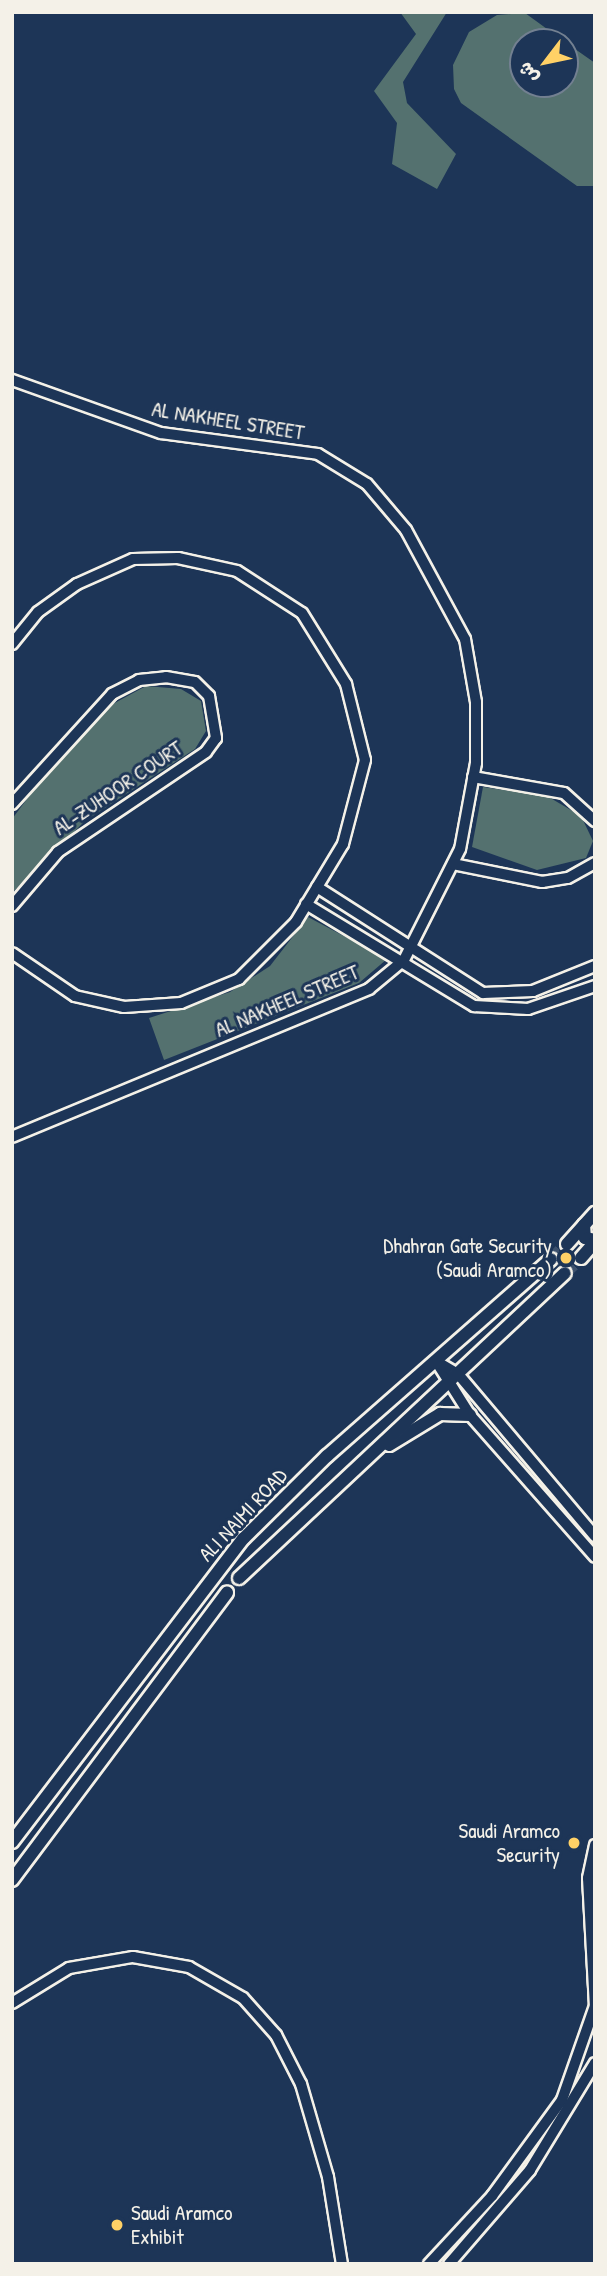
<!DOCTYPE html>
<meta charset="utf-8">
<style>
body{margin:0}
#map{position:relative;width:607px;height:2276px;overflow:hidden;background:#1d3557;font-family:"Patrick Hand","Playpen Sans Arabic",sans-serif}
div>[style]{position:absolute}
.green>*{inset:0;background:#54716f}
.major-tunnel>*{height:12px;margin-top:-6px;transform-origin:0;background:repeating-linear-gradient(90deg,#3d516d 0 12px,transparent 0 18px)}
.roads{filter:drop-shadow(2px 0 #f4f1e8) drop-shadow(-2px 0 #f4f1e8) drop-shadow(0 2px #f4f1e8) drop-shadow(0 -2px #f4f1e8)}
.minor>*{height:10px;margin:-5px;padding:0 5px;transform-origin:5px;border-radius:5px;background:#1d3557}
.major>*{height:12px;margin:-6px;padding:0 6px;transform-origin:6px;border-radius:6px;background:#1d3557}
.dots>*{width:19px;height:19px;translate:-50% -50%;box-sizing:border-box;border:4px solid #1d3557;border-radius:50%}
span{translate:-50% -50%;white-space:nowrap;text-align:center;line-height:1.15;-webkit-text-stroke:6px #1d3557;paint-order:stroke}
.street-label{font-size:21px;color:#f4f1e8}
.poi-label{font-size:21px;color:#f4f1e8}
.right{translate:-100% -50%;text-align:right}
.left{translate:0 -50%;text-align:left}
.frame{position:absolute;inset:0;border:14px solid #f4f1e8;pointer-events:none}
.north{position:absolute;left:509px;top:28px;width:70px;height:70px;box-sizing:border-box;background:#1d3557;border:2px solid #738091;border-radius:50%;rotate:238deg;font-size:19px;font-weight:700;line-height:28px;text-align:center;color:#f4f1e8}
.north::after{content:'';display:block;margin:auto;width:24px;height:32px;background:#ffd166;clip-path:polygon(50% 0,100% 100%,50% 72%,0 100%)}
</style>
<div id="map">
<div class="green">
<i style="clip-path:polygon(400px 12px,447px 12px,403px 82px,407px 103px,456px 154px,437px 189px,392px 164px,397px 123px,374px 91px,416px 34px)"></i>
<i style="clip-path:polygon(525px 13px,565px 42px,523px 42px,523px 84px,565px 84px,565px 42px,595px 63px,595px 186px,577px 186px,461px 103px,454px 89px,453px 65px,469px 32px,497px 15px)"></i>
<i style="clip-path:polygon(146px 686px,181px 689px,201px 701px,206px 731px,195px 749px,85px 821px,12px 893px,12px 819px,57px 759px,111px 705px)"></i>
<i style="clip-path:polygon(483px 787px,547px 796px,581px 816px,593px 841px,586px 858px,537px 870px,472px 847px)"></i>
<i style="clip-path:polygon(308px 917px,387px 959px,359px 983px,164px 1060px,149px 1018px,230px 992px,270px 966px)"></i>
</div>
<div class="major-tunnel">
<i style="left:551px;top:1259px;width:22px;rotate:-43deg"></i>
<i style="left:565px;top:1273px;width:22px;rotate:-43deg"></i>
</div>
<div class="roads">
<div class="minor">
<i style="left:12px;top:380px;width:158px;rotate:19.6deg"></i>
<i style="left:161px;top:433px;width:158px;rotate:7.6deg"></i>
<i style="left:318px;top:454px;width:57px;rotate:31.5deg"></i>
<i style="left:367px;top:484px;width:60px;rotate:49.7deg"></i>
<i style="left:406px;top:530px;width:124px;rotate:61.6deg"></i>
<i style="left:465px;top:639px;width:64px;rotate:80.1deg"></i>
<i style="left:476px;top:702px;width:61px;rotate:90deg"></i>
<i style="left:476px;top:763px;width:87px;rotate:100.5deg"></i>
<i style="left:460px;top:849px;width:124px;rotate:116.8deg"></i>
<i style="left:404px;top:960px;width:45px;rotate:140.4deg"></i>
<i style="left:369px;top:989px;width:386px;rotate:157.5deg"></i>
<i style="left:12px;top:644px;width:41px;rotate:-50.9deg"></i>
<i style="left:38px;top:612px;width:48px;rotate:-35.7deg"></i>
<i style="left:77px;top:584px;width:61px;rotate:-24.1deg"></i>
<i style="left:133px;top:559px;width:45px;rotate:-1.3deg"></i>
<i style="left:178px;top:558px;width:60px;rotate:12.4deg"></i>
<i style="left:237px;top:571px;width:77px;rotate:32.9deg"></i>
<i style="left:302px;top:613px;width:84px;rotate:58.2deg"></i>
<i style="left:346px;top:684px;width:78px;rotate:76deg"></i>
<i style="left:365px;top:760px;width:87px;rotate:104.7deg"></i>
<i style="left:343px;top:844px;width:91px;rotate:121.1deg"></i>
<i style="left:296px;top:922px;width:81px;rotate:135deg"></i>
<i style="left:239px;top:979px;width:63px;rotate:157.5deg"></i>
<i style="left:181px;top:1003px;width:57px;rotate:176deg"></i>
<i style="left:124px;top:1007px;width:50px;rotate:-167.3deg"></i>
<i style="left:75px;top:996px;width:76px;rotate:-145.7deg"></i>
<i style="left:473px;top:777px;width:92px;rotate:10deg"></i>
<i style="left:564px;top:793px;width:42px;rotate:42.1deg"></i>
<i style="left:12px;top:804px;width:149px;rotate:-47.7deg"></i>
<i style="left:112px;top:694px;width:30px;rotate:-27deg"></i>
<i style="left:139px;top:680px;width:27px;rotate:-6deg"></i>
<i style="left:166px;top:677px;width:29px;rotate:10deg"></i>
<i style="left:195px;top:682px;width:20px;rotate:45deg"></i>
<i style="left:209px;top:696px;width:43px;rotate:80.5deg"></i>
<i style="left:216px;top:738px;width:17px;rotate:126deg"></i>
<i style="left:206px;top:752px;width:179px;rotate:146deg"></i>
<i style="left:58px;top:852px;width:71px;rotate:130.4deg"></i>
<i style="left:453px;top:864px;width:91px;rotate:11.4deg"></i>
<i style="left:542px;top:882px;width:26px;rotate:-9deg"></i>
<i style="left:568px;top:878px;width:31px;rotate:-29deg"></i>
<i style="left:317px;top:887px;width:197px;rotate:32.6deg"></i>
<i style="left:483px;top:993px;width:50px;rotate:-2.3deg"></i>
<i style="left:533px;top:991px;width:67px;rotate:-22deg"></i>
<i style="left:306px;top:904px;width:197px;rotate:31.3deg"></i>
<i style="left:474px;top:1006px;width:54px;rotate:3.2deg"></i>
<i style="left:528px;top:1009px;width:71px;rotate:-18.9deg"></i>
<i style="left:436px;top:1361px;width:64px;rotate:57.8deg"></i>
<i style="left:470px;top:1415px;width:189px;rotate:48.6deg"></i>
<i style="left:436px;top:1361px;width:26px;rotate:31deg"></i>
<i style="left:458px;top:1374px;width:212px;rotate:49.8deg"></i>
<i style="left:595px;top:1845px;width:34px;rotate:102deg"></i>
<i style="left:588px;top:1878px;width:128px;rotate:86.9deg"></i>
<i style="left:12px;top:2003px;width:67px;rotate:-31.6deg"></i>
<i style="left:69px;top:1968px;width:65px;rotate:-9.8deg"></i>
<i style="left:133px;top:1957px;width:57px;rotate:10.1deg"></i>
<i style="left:189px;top:1967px;width:62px;rotate:29.9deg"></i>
<i style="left:243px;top:1998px;width:50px;rotate:48.3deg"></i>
<i style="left:276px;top:2035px;width:55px;rotate:63deg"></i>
<i style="left:301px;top:2084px;width:97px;rotate:73.8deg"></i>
<i style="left:328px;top:2177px;width:88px;rotate:80.9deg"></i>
<i style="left:429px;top:2264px;width:93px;rotate:-47.2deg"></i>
<i style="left:492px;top:2196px;width:119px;rotate:-53.9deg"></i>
<i style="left:562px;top:2100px;width:100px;rotate:-70.7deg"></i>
<i style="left:449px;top:2264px;width:124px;rotate:-49.2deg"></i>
<i style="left:530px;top:2170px;width:125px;rotate:-58.7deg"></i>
</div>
<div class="major">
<i style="left:584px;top:1225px;width:13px;rotate:86deg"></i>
<i style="left:585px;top:1238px;width:10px;rotate:11deg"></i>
<i style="left:567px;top:1244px;width:42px;rotate:-47.9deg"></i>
<i style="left:581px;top:1258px;width:21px;rotate:-49deg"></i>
<i style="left:389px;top:1445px;width:60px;rotate:-31.3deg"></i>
<i style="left:440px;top:1414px;width:30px;rotate:2deg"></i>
<i style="left:239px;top:1578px;width:446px;rotate:-43.1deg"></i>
<i style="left:12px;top:1842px;width:382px;rotate:-52.7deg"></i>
<i style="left:244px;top:1538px;width:117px;rotate:-44.7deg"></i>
<i style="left:327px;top:1456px;width:298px;rotate:-41.3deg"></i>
<i style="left:12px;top:1880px;width:359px;rotate:-53.2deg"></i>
</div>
</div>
<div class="dots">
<i style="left:566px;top:1258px;background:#ffd166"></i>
<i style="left:574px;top:1843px;background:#ffd166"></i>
<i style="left:117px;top:2225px;background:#ffd166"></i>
</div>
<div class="street-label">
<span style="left:228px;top:421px;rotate:9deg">AL NAKHEEL STREET</span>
<span style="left:118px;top:788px;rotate:-34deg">AL-ZUHOOR COURT</span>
<span style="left:287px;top:1001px;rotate:-23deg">AL NAKHEEL STREET</span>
<span style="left:243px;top:1515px;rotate:-47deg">ALI NAIMI ROAD</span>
</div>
<div class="poi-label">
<span class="right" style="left:552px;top:1258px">Dhahran Gate Security<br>(Saudi Aramco)</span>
<span class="right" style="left:560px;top:1843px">Saudi Aramco<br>Security</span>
<span class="left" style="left:131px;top:2225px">Saudi Aramco<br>Exhibit</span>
</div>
<div class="frame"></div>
<div class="north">ش</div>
</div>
